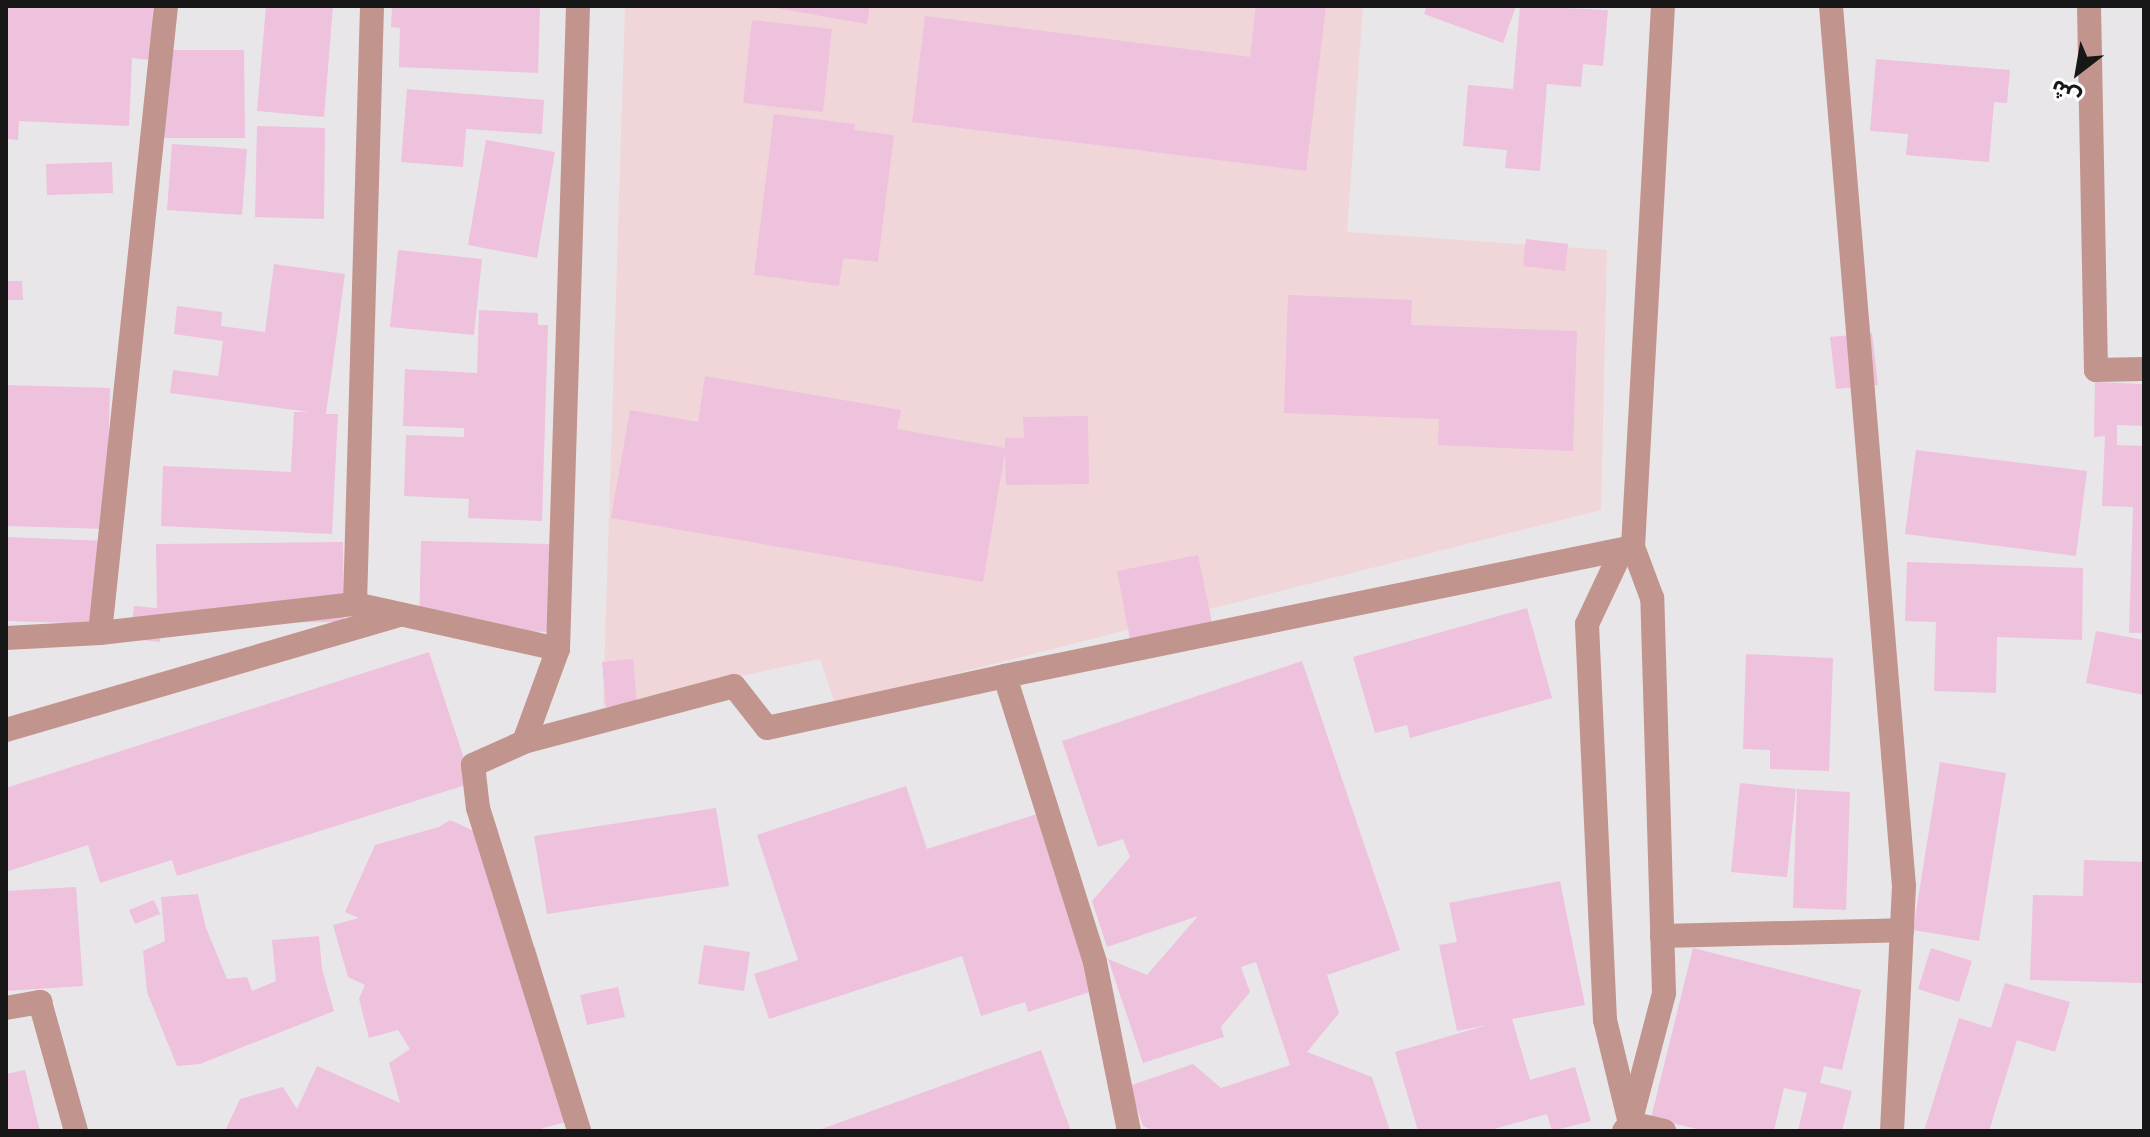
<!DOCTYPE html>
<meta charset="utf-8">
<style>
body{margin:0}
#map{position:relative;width:2150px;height:1137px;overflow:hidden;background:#e9e6e9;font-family:Poppins,"Noto Sans Arabic",sans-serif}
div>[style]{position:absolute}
.education>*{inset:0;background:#f1d6d9}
.building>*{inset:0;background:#eec1dd}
.minor>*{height:24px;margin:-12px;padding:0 12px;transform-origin:12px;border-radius:12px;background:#c1948d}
span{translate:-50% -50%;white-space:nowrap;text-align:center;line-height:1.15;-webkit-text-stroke:6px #fff;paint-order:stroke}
.frame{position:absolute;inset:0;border:8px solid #181718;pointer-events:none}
.north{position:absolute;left:2038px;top:32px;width:80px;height:80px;-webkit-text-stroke:6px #fff;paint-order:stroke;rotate:211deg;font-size:22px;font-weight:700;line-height:32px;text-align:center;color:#181718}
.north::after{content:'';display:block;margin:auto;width:28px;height:36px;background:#181718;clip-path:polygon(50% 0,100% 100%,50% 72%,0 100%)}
</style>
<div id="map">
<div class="education">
<i style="clip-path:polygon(625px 6px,1363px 6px,1347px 232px,1607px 250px,1601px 510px,835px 704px,820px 659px,603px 706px)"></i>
</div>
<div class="building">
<i style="clip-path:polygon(6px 6px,153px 6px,151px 60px,132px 58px,129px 126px,19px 121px,18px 140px,6px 139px)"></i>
<i style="clip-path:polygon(266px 6px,333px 6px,324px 117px,257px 111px)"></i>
<i style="clip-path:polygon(392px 6px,540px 6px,538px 73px,399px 67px,400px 28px,391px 27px)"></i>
<i style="clip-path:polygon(764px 6px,870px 6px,867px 24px)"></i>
<i style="clip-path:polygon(1256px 6px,1326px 6px,1306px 171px,912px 122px,925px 16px,1250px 57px)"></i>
<i style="clip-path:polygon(1427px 6px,1516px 6px,1503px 43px,1424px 14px)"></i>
<i style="clip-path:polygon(1520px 6px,1608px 10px,1603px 66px,1583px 64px,1581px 87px,1547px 84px,1540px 171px,1505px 168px,1507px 150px,1463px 146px,1468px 85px,1513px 89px)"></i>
<i style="clip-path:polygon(752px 20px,832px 29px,823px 112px,743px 103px)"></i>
<i style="clip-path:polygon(162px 50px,244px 50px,245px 138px,162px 138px)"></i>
<i style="clip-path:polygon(1876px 59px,2010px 70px,2007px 103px,1994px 102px,1989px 162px,1906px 155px,1908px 134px,1870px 131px)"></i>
<i style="clip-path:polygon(407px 89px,544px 100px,542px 134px,466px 129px,463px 167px,401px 162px)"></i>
<i style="clip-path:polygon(774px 114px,855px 124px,854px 130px,894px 135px,878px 262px,843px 258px,839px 286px,754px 275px)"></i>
<i style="clip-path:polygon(257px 126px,325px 128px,324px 219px,255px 217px)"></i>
<i style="clip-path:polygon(486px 140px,555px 152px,537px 258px,468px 245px)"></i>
<i style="clip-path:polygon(172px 144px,247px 149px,242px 215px,167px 210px)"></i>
<i style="clip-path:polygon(112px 162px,113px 193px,47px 195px,46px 164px)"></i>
<i style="clip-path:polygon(1526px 239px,1568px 244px,1565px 271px,1523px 266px)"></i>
<i style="clip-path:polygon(398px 250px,482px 259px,474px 335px,390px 327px)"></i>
<i style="clip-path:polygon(274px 264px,345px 274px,326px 414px,338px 414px,332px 534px,161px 526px,163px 466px,291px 472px,294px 412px,309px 412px,170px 393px,173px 370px,218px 376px,223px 341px,174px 334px,177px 306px,222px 312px,221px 326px,265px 332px)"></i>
<i style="clip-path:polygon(6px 281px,22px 281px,23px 300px,6px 300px)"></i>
<i style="clip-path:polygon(1288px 295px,1412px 300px,1411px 325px,1577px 331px,1573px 451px,1438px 445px,1439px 419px,1284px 413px)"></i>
<i style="clip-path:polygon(479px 310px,538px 313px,538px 325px,548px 325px,542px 521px,468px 518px,469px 499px,404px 496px,406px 435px,464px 437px,464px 428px,403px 426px,405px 369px,477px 373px)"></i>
<i style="clip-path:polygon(1872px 333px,1878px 385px,1836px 389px,1830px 337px)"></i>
<i style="clip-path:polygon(705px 376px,901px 410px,897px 429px,1005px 448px,1005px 438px,1024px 438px,1023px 417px,1088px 416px,1089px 484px,1006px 485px,1005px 452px,983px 582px,611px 518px,630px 410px,698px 422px)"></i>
<i style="clip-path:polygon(2095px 382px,2144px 384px,2144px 426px,2117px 425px,2117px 445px,2144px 446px,2144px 633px,2129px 633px,2133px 507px,2102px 506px,2105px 436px,2094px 437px)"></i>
<i style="clip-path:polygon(6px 385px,110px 388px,106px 529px,6px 526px)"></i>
<i style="clip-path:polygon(1916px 450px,2087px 471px,2076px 556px,1905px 534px)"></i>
<i style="clip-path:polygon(6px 537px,106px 541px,103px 624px,6px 621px)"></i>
<i style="clip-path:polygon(421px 541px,550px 544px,549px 632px,419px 629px)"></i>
<i style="clip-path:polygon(343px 542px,344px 622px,162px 623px,160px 642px,131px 639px,134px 606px,157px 608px,156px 544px)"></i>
<i style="clip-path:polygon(1198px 555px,1212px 623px,1130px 639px,1117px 571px)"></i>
<i style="clip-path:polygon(1907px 562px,2083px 568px,2082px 640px,1997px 637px,1996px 693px,1934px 691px,1936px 622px,1905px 621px)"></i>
<i style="clip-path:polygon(1527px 608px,1552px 698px,1410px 738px,1407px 725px,1375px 733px,1353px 657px)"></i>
<i style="clip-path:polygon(2096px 631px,2144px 640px,2144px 695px,2086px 683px)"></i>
<i style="clip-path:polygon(429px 652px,472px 783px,177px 876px,172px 860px,100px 883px,88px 845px,6px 872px,6px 788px)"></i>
<i style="clip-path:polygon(1746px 654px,1833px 658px,1829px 771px,1770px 769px,1770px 750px,1743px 749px)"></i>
<i style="clip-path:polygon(633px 659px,637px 705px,606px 707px,602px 662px)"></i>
<i style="clip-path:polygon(1302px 661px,1400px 950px,1327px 975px,1339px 1013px,1307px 1052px,1372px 1077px,1390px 1131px,1155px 1131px,1143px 1126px,1129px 1086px,1193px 1064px,1221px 1088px,1290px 1065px,1256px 962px,1241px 967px,1250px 992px,1221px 1027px,1224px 1037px,1143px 1063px,1108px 959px,1147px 975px,1198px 916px,1107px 947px,1092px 901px,1130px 857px,1123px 839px,1098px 847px,1062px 741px)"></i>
<i style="clip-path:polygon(1940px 762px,2006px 773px,1979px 941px,1913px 930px)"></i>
<i style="clip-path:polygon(1740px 783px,1796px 789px,1787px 877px,1731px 872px)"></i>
<i style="clip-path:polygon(906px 786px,927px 849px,1037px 814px,1096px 990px,1028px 1012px,1025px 1002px,981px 1016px,962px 956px,769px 1019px,754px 974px,798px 960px,757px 835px)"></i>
<i style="clip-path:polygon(1797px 789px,1850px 792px,1846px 910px,1793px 908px)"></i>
<i style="clip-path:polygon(716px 808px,729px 886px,547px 914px,534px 836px)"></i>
<i style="clip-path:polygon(450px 820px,487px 837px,516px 939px,535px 947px,583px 1117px,533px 1131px,225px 1131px,240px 1099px,283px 1087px,297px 1109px,317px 1066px,400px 1103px,389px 1063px,410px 1049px,398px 1030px,369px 1038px,359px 999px,365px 985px,348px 977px,333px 925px,359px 918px,345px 912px,375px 845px,439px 827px)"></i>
<i style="clip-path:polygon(2084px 860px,2144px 862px,2144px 983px,2030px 980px,2033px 895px,2083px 896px)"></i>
<i style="clip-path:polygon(1560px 881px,1585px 1005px,1512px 1019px,1530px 1080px,1575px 1067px,1591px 1121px,1552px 1131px,1547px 1114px,1487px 1131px,1418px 1131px,1395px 1052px,1487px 1025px,1457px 1031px,1439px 945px,1457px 942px,1449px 903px)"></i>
<i style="clip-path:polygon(76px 887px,83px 986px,6px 991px,6px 891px)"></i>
<i style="clip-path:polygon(198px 894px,206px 928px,227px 979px,247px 977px,252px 991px,276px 981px,272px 940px,319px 936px,322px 969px,334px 1011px,200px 1064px,177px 1066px,147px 992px,143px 951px,165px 941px,161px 897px)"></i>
<i style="clip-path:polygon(154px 900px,160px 914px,135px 924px,129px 910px)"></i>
<i style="clip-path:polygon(704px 945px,750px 952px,744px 991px,698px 984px)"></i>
<i style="clip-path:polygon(1693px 948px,1861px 990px,1842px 1070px,1824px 1066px,1820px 1083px,1852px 1091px,1842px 1131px,1798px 1131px,1807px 1093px,1784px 1088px,1774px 1131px,1705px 1131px,1651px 1118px)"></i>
<i style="clip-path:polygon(1931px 948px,1972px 961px,1959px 1002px,1918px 989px)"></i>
<i style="clip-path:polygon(2005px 983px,2070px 1002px,2055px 1052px,2017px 1040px,1989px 1131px,1924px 1131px,1959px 1018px,1991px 1028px)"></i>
<i style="clip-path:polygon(618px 987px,625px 1017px,587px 1025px,580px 995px)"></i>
<i style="clip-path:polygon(1041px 1050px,1071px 1131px,816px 1131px)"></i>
<i style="clip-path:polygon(25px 1070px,40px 1131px,6px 1131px,6px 1074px)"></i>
</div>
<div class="minor">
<i style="left:578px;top:6px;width:643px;rotate:91.78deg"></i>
<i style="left:558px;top:649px;width:99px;rotate:110.1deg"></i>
<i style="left:524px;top:742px;width:217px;rotate:-14.9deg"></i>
<i style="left:734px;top:686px;width:53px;rotate:51.8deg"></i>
<i style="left:767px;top:728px;width:244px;rotate:-12.3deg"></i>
<i style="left:1831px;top:6px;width:883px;rotate:85.26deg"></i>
<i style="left:1904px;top:886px;width:245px;rotate:92.8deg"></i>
<i style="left:2089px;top:6px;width:364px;rotate:88.9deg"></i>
<i style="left:2096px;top:370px;width:48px;rotate:-1.2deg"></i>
<i style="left:1622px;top:550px;width:82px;rotate:115.3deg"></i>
<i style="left:1587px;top:624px;width:396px;rotate:87.4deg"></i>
<i style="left:1605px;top:1020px;width:106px;rotate:76.4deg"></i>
<i style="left:1630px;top:1123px;width:134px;rotate:-75.3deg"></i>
<i style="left:1664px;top:993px;width:395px;rotate:-91.7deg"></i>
<i style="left:1652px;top:598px;width:54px;rotate:-110.4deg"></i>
<i style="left:355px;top:604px;width:598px;rotate:-88.37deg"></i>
<i style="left:100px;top:633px;width:630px;rotate:-83.99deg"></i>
<i style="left:6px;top:638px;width:94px;rotate:-3deg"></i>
<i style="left:100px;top:633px;width:257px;rotate:-6.5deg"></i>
<i style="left:355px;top:604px;width:208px;rotate:12.5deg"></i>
<i style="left:6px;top:730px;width:409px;rotate:-16.3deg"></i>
<i style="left:524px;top:742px;width:56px;rotate:155.7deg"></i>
<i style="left:473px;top:765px;width:43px;rotate:83.4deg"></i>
<i style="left:478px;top:808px;width:338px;rotate:72.6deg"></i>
<i style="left:1662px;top:936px;width:240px;rotate:-1.4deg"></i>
<i style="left:6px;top:1008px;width:35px;rotate:-10deg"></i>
<i style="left:40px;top:1002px;width:134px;rotate:74.4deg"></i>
<i style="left:1129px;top:1131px;width:172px;rotate:-101.4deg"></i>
<i style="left:1095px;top:962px;width:300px;rotate:-107.5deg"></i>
<i style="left:1005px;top:676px;width:641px;rotate:-11.61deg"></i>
<i style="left:1633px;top:547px;width:542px;rotate:-86.83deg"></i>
<i style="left:1624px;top:1131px;width:10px;rotate:-53deg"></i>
<i style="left:1630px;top:1123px;width:35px;rotate:13deg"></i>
</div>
<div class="frame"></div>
<div class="north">ش</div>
</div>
